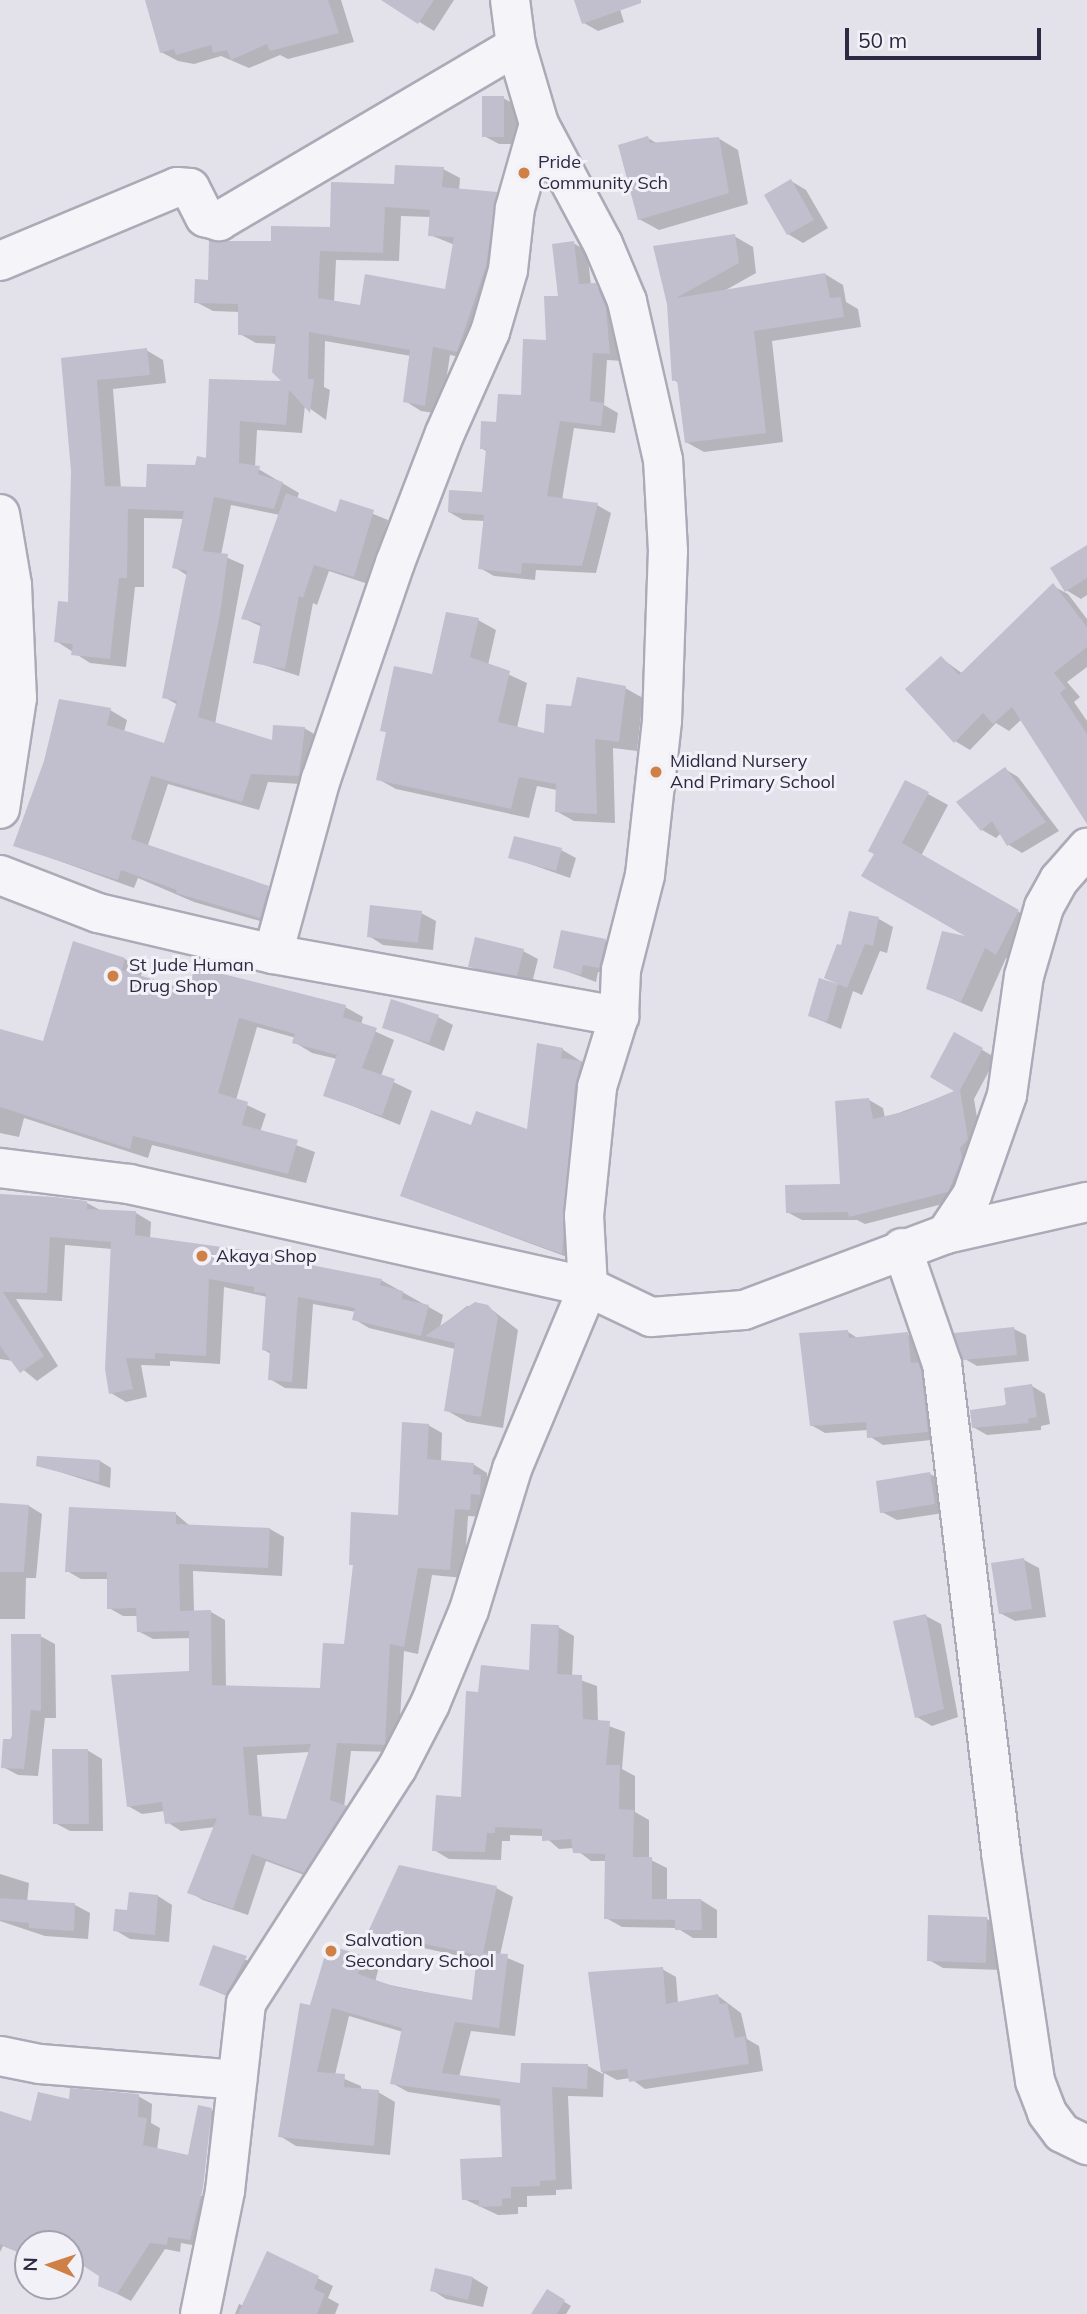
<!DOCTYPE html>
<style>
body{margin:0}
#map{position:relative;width:1087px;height:2314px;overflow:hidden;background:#e3e1ea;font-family:Mulish,sans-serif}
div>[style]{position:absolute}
.shadow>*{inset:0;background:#0003}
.building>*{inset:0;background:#c1becd}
.roads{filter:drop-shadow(2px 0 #adaab8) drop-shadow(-2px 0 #adaab8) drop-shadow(0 2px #adaab8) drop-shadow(0 -2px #adaab8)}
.minor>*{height:38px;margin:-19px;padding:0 19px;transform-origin:19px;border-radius:19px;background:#f5f4f8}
.dots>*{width:19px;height:19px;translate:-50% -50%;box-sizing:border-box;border:4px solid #f2f1f7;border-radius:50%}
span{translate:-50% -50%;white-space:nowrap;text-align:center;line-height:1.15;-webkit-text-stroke:6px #f2f1f7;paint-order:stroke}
.poi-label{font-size:18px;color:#2e2942}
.left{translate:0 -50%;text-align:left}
.north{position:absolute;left:14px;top:2230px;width:70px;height:70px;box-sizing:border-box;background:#f2f1f7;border:2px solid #a4a1af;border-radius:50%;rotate:272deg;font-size:19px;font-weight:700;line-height:28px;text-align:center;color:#2e2942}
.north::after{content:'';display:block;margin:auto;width:24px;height:32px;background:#cf8046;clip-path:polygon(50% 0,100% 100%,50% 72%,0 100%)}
.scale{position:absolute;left:845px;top:28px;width:196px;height:32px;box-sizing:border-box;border:4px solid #2e2942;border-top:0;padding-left:9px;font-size:21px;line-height:24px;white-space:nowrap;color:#2e2942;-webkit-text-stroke:5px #f2f1f7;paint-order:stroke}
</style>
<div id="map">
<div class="shadow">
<i style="clip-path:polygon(147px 0,341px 0,354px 42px,288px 59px,280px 55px,249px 68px,221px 56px,194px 64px,178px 61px,161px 52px)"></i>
<i style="clip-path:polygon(384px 0,454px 0,434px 31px)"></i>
<i style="clip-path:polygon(576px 0,617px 0,624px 22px,598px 31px,584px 23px)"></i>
<i style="clip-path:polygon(503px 98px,518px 106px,518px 144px,499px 144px,484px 136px)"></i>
<i style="clip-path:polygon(648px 138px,658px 144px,718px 138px,738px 150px,748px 204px,659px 230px,639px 219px)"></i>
<i style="clip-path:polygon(evenodd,443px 169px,460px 178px,459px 191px,496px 194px,513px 203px,474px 360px,450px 355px,441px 414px,421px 411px,405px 401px,411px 356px,325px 341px,324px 387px,330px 390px,326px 420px,305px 405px,302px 433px,257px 430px,255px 467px,299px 493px,297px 499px,337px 514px,341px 501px,388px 520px,368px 584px,329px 571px,317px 605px,313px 603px,299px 676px,255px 662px,262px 627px,243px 618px,280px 515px,231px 505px,221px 555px,244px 565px,215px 724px,274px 742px,304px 728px,321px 738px,316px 785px,268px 782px,259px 810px,168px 784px,148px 845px,285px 897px,277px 926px,194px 902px,138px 878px,134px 888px,15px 845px,110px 710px,127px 720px,124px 732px,166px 746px,178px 705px,164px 697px,188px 576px,174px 567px,184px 519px,144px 518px,144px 587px,135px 587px,126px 667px,90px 663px,56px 641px,70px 604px,73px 471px,63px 359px,146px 350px,163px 360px,166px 383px,113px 389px,121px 489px,148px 489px,197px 467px,208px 460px,211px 381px,285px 383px,277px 344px,256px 343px,240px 334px,240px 312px,213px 311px,196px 302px,210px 281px,272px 242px,332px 229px,396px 185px,443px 169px,401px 216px,431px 217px,430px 235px,455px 245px,446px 291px,362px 307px,334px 303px,336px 260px,399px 261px,401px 216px)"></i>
<i style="clip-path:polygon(791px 181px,806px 190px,828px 228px,803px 243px,788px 234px)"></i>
<i style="clip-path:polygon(734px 236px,753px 247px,756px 273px,724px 291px,825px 274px,843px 285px,846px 302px,858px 309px,861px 327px,772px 341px,783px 442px,704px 452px,686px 442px,679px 383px,674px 380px,668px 304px)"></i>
<i style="clip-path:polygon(573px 243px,587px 251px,591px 285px,610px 293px,623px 361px,607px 360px,604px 405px,618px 413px,615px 433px,574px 428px,562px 500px,597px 505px,611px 513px,596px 573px,536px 570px,535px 580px,494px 576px,480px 568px,485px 521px,463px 520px,449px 512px,484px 494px,488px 452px,481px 448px,523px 397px,548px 342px)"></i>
<i style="clip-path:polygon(1087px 547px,1087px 595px,1081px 599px,1066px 590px)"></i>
<i style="clip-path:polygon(1053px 586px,1068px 594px,1087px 619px,1087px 667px,1067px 682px,1080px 697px,1074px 702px,1087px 721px,1087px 818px,1022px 719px,1009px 731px,996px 723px,970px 750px,955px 741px,941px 658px,963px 674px)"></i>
<i style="clip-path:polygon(478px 620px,496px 630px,488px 665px,527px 683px,517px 728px,546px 735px,573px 708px,625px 688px,643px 698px,637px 751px,613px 748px,615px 823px,574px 821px,556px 811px,557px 790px,537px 786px,529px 818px,396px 789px,378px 779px,387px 733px,382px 730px,434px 676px)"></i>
<i style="clip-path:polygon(1005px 769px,1018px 777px,1059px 831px,1022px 853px,1009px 845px,1001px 833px,996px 838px,982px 830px)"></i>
<i style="clip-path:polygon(928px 794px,948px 805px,921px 856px,1038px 923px,1017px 964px,1006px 958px,982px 1012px,928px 988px,973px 940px,863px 875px)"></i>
<i style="clip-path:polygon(561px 850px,576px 858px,570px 878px,510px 857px)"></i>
<i style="clip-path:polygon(421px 913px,436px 921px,433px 950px,383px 945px,369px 936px)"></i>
<i style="clip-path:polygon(879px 919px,893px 927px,887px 953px,880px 951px,862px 995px,853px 991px,841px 1029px,810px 1016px,838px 984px,826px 977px,842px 948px)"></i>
<i style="clip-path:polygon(563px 932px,606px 941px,620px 949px,614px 976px,598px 972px,596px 982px,555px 967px)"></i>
<i style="clip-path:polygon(523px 951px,538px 959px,532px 983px,484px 974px,470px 966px)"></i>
<i style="clip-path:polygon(125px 959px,143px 970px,140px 978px,189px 993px,345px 1007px,363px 1017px,361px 1025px,394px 1040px,381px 1076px,412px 1091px,400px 1125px,325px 1095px,337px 1059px,312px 1053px,294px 1042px,296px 1038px,257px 1027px,236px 1100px,266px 1114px,260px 1132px,315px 1152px,306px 1183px,152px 1145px,148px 1158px,24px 1118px,19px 1137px,0 1133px,0 1031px,44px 1043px)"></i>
<i style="clip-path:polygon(438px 1017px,453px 1025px,444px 1051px,384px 1027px)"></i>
<i style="clip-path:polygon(955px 1034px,996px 1058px,974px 1099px,982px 1148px,962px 1199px,865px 1224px,857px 1220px,802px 1220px,787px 1212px,841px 1186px,869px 1100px,883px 1108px,885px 1118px,958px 1091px)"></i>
<i style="clip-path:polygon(562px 1049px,597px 1072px,578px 1261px,402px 1196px,472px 1127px,528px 1132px)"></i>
<i style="clip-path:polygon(0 1196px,87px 1203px,102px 1211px,136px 1213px,151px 1222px,150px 1239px,301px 1260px,315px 1268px,381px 1280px,443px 1315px,440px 1327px,467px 1306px,487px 1306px,518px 1330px,503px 1428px,467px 1422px,446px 1410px,455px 1349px,369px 1328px,354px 1319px,356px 1312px,313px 1304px,307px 1389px,285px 1388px,270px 1379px,271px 1354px,264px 1350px,267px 1297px,224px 1287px,220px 1364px,170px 1361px,170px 1366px,141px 1365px,147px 1397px,126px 1402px,111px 1393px,112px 1249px,65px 1245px,62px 1301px,16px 1299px,58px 1366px,37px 1381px,13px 1361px,0 1359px)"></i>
<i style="clip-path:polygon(1014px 1329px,1026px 1335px,1029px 1361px,977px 1366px,965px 1359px)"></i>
<i style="clip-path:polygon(848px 1332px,859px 1339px,907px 1334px,921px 1342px,941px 1439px,883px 1445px,869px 1436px,868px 1430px,825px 1433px,811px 1425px)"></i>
<i style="clip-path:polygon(1032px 1386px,1045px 1394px,1050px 1424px,1041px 1426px,1041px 1430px,987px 1435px,973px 1427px)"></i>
<i style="clip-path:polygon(evenodd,428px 1425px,442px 1433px,441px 1462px,473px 1464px,487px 1473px,487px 1481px,494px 1485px,484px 1517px,468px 1516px,464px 1578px,432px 1575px,418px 1654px,404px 1651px,398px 1752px,351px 1751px,344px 1807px,360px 1815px,318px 1880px,266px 1861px,248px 1915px,203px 1900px,189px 1892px,215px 1827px,181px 1831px,167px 1822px,165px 1811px,142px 1814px,128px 1806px,191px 1673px,191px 1638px,153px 1639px,138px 1631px,138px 1616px,123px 1616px,109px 1608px,108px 1579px,81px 1579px,67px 1571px,176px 1514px,190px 1526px,270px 1529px,284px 1537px,282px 1576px,193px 1571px,194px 1612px,211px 1612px,225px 1620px,226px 1687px,322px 1689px,345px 1646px,355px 1566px,351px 1564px,399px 1516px,428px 1425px,310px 1752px,287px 1821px,262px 1818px,257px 1755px,310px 1752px)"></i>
<i style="clip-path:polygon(100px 1461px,111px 1468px,110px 1488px,38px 1465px)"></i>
<i style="clip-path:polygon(930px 1474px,945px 1482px,950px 1512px,897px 1520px,882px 1512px)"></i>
<i style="clip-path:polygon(0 1505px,29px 1506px,42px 1514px,36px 1578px,26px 1578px,25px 1619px,0 1619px)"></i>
<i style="clip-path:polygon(1024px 1560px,1039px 1568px,1046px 1617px,1015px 1621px,1000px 1613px)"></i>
<i style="clip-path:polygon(926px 1616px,941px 1624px,958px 1717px,932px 1726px,917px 1717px)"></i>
<i style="clip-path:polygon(558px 1627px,574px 1636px,572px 1677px,597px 1686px,598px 1722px,625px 1732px,622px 1769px,635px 1776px,635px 1812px,649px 1820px,649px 1859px,667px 1868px,667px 1900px,701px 1900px,717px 1910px,717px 1938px,693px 1938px,677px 1928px,622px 1927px,606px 1918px,606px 1861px,591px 1861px,574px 1848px,559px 1849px,544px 1836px,510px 1835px,510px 1841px,502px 1841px,501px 1860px,449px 1859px,434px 1850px,462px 1799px,479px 1694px,531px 1672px)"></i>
<i style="clip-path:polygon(40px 1636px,55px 1644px,56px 1718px,45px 1718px,38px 1776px,18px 1775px,3px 1767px)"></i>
<i style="clip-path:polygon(87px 1750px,102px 1759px,103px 1831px,70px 1831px,55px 1823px)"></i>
<i style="clip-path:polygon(0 1874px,29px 1883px,27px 1902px,75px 1905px,90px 1913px,88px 1939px,45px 1936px,0 1921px)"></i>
<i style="clip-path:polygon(496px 1888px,513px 1897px,500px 1955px,524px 1965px,515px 2036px,471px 2031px,459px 2077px,522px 2085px,523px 2064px,588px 2066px,603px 2074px,590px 1974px,662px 1969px,676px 1977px,678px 2004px,717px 1995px,741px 2013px,747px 2039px,759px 2046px,763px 2071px,645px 2089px,630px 2078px,617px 2080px,604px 2073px,603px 2097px,568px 2096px,572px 2189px,556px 2190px,556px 2195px,527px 2196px,527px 2207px,518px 2207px,518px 2214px,498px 2215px,464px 2199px,504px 2159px,502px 2106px,408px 2092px,392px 2083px,403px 2032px,349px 2016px,335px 2075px,361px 2086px,361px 2091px,378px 2092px,395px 2102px,390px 2155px,296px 2146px,280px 2136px,311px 2007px,363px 1958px,379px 1967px,375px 1982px,473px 2002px,478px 1960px,387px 1940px,371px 1931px)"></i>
<i style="clip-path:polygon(158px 1896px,172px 1905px,169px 1942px,130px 1939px,115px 1930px)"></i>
<i style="clip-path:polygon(987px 1919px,1002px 1927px,1001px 1970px,943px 1968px,929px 1960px)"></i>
<i style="clip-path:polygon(214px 1947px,261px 1966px,241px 2002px,201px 1985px)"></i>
<i style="clip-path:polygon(evenodd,138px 2096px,152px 2104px,151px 2123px,160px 2128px,157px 2150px,189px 2157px,212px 2110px,225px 2118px,204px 2247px,181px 2243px,180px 2252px,165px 2249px,131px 2301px,100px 2285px,100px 2275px,70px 2244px,28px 2244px,28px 2256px,3px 2246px,0 2252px,0 2112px,32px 2124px,71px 2101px,138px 2096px,211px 2117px,204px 2196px,201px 2196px,209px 2126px,211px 2117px)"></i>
<i style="clip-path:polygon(268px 2253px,333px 2286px,328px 2298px,339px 2304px,335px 2314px,235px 2314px,239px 2304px,244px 2306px)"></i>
<i style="clip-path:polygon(436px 2270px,473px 2278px,488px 2287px,483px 2307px,446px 2299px,432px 2290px)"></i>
<i style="clip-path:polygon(547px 2291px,571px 2306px,566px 2314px,541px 2314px)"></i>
</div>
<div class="building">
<i style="clip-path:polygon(145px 0,328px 0,339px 33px,270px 51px,267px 44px,231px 60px,227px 50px,213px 53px,211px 45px,176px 55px,174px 49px,160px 53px)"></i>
<i style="clip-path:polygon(381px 0,434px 0,418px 24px)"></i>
<i style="clip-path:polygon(574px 0,641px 0,641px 3px,582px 24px)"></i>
<i style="clip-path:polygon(482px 96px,504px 96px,504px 137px,482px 137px)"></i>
<i style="clip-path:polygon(648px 136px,650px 143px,719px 137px,729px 193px,638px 220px,618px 145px)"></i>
<i style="clip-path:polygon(evenodd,395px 165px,444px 167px,442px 187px,497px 192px,486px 266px,457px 352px,433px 347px,425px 406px,403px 402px,410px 350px,309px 332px,308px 379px,314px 379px,310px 413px,289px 390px,286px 425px,240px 421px,239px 463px,260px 466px,258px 474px,283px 482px,274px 509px,214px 497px,203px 551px,228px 554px,220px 615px,198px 717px,272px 740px,273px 725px,305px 727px,299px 776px,251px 774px,242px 802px,151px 776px,131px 839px,269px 886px,260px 918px,176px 893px,177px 890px,121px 870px,118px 880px,13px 846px,44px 761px,59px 699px,111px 708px,107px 725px,164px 743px,177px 701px,162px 698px,187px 571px,172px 568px,184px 511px,128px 509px,127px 578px,119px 578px,110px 659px,71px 655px,73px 644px,54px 642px,58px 601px,68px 602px,71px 471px,61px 358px,147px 348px,150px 375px,97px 380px,105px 486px,146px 487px,147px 464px,195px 465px,197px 456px,206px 458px,209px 379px,281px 381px,272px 372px,276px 336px,238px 335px,238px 304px,194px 303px,195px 279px,208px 280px,209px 241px,271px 241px,271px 226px,330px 227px,331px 182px,394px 184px,395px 165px,385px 207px,430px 210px,428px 236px,454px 237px,445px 289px,365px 274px,360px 305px,318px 298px,320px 251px,383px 253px,385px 207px)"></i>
<i style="clip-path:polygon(791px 179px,814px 220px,787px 235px,764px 195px)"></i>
<i style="clip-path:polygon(735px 234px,739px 263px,676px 298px,825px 273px,830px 298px,841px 297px,844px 317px,754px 331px,766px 433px,685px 443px,677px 380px,672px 381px,667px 304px,653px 246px)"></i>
<i style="clip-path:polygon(574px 241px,579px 284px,596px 283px,606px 308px,610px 354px,593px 353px,590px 401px,604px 403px,601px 426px,560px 421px,547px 496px,598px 503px,582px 566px,522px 563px,521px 574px,478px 569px,484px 515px,448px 512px,449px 490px,482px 492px,486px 449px,480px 449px,481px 421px,496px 422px,498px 394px,521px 395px,523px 339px,546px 340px,544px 296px,558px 296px,552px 244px)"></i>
<i style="clip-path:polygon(286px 493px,336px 512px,340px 499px,374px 510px,354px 577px,314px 565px,303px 598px,299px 596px,285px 669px,253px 663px,261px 623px,241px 619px)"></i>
<i style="clip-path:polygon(1087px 545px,1087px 578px,1065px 592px,1050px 568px)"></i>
<i style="clip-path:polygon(1053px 583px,1087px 627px,1087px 647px,1054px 673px,1066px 688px,1060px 693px,1087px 734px,1087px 824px,1012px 707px,993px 724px,983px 713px,954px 743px,905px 689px,941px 656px,959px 675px)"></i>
<i style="clip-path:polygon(446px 612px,479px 618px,470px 657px,510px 671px,498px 722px,544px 733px,546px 704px,571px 706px,577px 677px,626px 686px,619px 742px,595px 739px,597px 814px,555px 812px,556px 784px,519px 777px,511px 809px,376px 780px,386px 732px,380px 731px,394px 666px,432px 674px)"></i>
<i style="clip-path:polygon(1005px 767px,1046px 822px,1007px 846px,992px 821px,981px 831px,956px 802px)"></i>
<i style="clip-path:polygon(905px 780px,929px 792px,902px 843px,1019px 910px,996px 955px,985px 948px,961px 1002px,926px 989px,942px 931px,965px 936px,861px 876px,874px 854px,868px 851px)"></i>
<i style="clip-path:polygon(514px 836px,562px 848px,556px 871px,508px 858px)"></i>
<i style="clip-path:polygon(370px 905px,422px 911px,418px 943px,367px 937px)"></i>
<i style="clip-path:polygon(849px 911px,879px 917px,873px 946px,865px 944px,847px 988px,824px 978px,837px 944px,841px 945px)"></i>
<i style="clip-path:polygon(561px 930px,606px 939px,599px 968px,583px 965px,581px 975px,553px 968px)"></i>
<i style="clip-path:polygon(475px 937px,524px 949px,517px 976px,468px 967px)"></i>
<i style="clip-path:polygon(73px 941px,125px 958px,122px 970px,188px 990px,195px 967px,346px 1005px,343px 1017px,377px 1028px,362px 1068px,395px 1079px,382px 1116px,323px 1096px,337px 1055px,292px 1043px,295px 1034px,239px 1018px,218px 1093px,248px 1102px,242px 1125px,298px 1140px,288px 1174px,133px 1136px,130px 1149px,0 1107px,0 1029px,43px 1041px)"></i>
<i style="clip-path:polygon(819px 978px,838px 984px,827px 1022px,808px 1016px)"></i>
<i style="clip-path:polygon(391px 999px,439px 1015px,429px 1043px,382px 1028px)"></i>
<i style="clip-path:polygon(954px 1032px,983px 1048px,960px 1090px,968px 1139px,960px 1148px,962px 1158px,948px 1192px,849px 1217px,848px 1212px,786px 1213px,785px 1185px,840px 1184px,835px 1101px,869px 1098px,873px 1119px,907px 1111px,954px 1091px,930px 1077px)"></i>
<i style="clip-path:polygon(537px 1043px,563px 1048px,561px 1058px,582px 1061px,575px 1085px,562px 1254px,400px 1196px,431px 1110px,471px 1125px,476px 1111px,527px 1129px)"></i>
<i style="clip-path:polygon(0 1194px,54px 1197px,87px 1201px,87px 1209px,136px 1211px,135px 1235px,302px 1258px,301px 1263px,382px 1279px,380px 1285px,403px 1291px,402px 1299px,429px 1305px,421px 1336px,352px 1320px,355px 1308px,298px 1297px,292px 1382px,268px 1380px,270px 1351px,262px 1350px,266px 1293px,254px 1292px,254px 1287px,209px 1279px,206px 1356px,155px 1353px,155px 1359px,126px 1358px,133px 1389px,109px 1394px,105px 1369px,111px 1242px,50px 1237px,47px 1293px,3px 1292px,44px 1356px,20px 1373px,0 1346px)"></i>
<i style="clip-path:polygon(475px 1302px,488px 1305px,498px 1317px,481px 1417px,444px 1411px,455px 1343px,425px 1336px)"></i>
<i style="clip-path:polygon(1014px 1327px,1017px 1355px,963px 1360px,954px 1333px)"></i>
<i style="clip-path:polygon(848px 1330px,849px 1338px,908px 1332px,911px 1363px,918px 1362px,921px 1369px,928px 1432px,867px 1438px,866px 1422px,810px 1426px,799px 1333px)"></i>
<i style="clip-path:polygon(1032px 1384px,1037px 1417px,1028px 1419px,1029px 1423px,972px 1428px,970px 1410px,1006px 1405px,1004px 1388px)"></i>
<i style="clip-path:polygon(evenodd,402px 1422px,429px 1424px,427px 1459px,474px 1463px,473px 1474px,481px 1475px,480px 1495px,471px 1494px,470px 1510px,455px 1509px,450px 1570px,418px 1568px,404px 1647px,390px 1644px,385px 1745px,337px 1743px,330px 1800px,347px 1806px,304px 1873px,252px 1854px,233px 1909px,187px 1893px,217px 1818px,165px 1824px,162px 1802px,127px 1807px,111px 1675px,189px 1671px,189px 1631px,137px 1632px,136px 1608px,107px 1609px,107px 1572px,65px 1572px,69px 1507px,176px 1512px,176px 1524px,270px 1528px,268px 1568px,179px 1564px,180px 1611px,211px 1610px,212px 1685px,320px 1688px,323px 1643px,344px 1644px,353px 1565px,349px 1565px,351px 1512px,398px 1515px,402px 1422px,311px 1744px,286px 1819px,249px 1815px,243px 1747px,311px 1744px)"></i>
<i style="clip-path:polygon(37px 1456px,100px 1460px,99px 1482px,36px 1466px)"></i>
<i style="clip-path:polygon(930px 1472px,935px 1504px,880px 1513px,876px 1481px)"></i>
<i style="clip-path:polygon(0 1503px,29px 1505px,24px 1572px,0 1572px)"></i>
<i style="clip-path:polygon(1024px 1558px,1032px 1609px,999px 1614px,991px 1563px)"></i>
<i style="clip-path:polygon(926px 1614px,944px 1709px,915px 1718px,893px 1621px)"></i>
<i style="clip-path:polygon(531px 1624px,559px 1625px,557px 1674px,582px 1675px,583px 1719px,610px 1721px,606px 1765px,620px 1765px,619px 1809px,634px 1810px,633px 1857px,652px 1857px,652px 1899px,701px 1899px,702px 1930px,675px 1930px,675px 1920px,604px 1919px,605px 1854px,573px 1853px,571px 1839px,542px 1841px,542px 1829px,495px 1827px,495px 1833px,487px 1833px,485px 1852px,432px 1851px,436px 1795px,461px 1797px,466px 1691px,478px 1692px,481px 1665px,529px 1670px)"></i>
<i style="clip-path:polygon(11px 1634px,41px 1634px,41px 1711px,31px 1710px,24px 1769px,1px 1768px,3px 1739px,12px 1739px)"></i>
<i style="clip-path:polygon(52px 1749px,88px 1749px,89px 1824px,53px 1824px)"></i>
<i style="clip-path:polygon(399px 1865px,497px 1886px,483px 1953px,508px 1954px,499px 2028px,455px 2022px,442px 2073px,520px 2083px,521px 2063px,588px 2064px,587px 2089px,552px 2087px,556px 2180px,540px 2181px,540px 2186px,511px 2187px,511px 2198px,502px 2199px,502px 2206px,479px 2207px,479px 2200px,462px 2200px,460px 2159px,502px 2157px,500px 2099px,390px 2084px,402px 2028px,332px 2008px,317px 2072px,345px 2074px,344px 2087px,379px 2090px,374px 2146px,278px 2137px,300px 2003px,310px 2005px,328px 1945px,364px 1956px,358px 1974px,396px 1987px,472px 2000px,477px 1955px,368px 1932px)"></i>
<i style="clip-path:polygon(129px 1892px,158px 1895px,155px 1935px,113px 1931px,115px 1909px,127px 1910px)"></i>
<i style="clip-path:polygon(0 1898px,75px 1903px,74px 1931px,29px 1928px,29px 1923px,0 1920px)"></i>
<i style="clip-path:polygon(928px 1915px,987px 1917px,986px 1963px,927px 1961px)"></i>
<i style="clip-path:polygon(213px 1945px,247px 1956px,226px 1995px,199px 1985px)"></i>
<i style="clip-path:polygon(663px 1967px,666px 2004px,718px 1994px,720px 2004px,727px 2003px,735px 2038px,745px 2036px,749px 2064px,629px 2082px,627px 2069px,601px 2072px,588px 1972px)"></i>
<i style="clip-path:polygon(70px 2088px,139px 2094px,138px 2117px,147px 2118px,143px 2145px,188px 2155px,198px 2105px,212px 2108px,203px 2188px,190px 2240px,168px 2237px,167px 2245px,150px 2243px,117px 2294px,98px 2286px,99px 2276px,76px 2261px,82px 2252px,70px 2244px,40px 2234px,36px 2244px,28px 2244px,28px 2256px,0 2244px,0 2111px,31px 2121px,38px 2092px,69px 2099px)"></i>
<i style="clip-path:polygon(267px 2251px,319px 2276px,314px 2289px,325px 2294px,317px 2314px,238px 2314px)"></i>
<i style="clip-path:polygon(435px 2268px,473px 2277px,468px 2300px,430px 2291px)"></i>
<i style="clip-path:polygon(547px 2289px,565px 2300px,557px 2314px,531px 2314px)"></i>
</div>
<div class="roads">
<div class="minor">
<i style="left:0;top:261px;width:192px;rotate:-22.7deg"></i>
<i style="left:177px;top:187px;width:13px;rotate:4deg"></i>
<i style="left:190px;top:188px;width:33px;rotate:63deg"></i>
<i style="left:205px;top:217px;width:15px;rotate:16deg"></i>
<i style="left:219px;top:221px;width:345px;rotate:-30.5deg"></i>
<i style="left:0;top:514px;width:72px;rotate:80.4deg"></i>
<i style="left:12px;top:585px;width:113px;rotate:87.5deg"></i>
<i style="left:17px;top:698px;width:112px;rotate:98.7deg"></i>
<i style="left:0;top:875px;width:105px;rotate:21.2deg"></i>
<i style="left:98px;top:913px;width:180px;rotate:13.2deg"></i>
<i style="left:273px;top:954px;width:352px;rotate:10.2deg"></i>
<i style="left:273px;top:954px;width:181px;rotate:-74.7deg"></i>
<i style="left:321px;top:779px;width:228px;rotate:-71.1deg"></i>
<i style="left:395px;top:563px;width:139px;rotate:-69deg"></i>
<i style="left:445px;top:433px;width:111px;rotate:-66deg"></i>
<i style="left:490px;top:332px;width:65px;rotate:-73.8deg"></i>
<i style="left:508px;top:270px;width:62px;rotate:-83.6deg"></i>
<i style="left:515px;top:208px;width:87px;rotate:-74.1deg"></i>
<i style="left:0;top:1168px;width:130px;rotate:7.1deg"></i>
<i style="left:129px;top:1184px;width:470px;rotate:12.6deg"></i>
<i style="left:588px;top:1287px;width:70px;rotate:25.5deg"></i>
<i style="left:651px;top:1317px;width:93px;rotate:-4.3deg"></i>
<i style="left:744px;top:1310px;width:216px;rotate:-20.6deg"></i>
<i style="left:946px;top:1234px;width:145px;rotate:-12.8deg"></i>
<i style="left:946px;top:1234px;width:47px;rotate:-56.3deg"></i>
<i style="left:972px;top:1195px;width:106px;rotate:-70.7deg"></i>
<i style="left:1007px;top:1095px;width:120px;rotate:-81.9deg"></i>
<i style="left:1024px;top:976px;width:72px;rotate:-73.8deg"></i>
<i style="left:1044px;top:907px;width:31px;rotate:-61deg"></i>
<i style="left:1059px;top:880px;width:43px;rotate:-48.8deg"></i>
<i style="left:902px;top:1248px;width:123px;rotate:71deg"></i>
<i style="left:942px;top:1364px;width:493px;rotate:83.1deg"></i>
<i style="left:1001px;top:1853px;width:231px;rotate:81.5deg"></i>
<i style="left:1035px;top:2081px;width:34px;rotate:69deg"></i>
<i style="left:1047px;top:2113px;width:25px;rotate:53deg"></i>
<i style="left:1062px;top:2133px;width:28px;rotate:26deg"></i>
<i style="left:0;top:2056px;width:41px;rotate:11.3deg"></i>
<i style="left:40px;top:2064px;width:198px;rotate:4.6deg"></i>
<i style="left:200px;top:2314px;width:126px;rotate:-78.5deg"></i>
<i style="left:225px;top:2191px;width:189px;rotate:-83.6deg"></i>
<i style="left:246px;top:2003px;width:279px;rotate:-57.3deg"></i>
<i style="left:397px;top:1768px;width:72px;rotate:-62.7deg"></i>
<i style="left:430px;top:1704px;width:102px;rotate:-67.5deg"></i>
<i style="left:469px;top:1610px;width:147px;rotate:-73deg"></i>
<i style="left:512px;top:1469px;width:197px;rotate:-67.3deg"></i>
<i style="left:588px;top:1287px;width:71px;rotate:-93.2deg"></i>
<i style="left:584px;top:1216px;width:130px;rotate:-84.2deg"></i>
<i style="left:597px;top:1087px;width:74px;rotate:-72.8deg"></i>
<i style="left:619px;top:1016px;width:46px;rotate:-87.5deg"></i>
<i style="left:621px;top:970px;width:98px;rotate:-75.8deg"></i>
<i style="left:645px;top:875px;width:155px;rotate:-83.7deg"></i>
<i style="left:662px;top:721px;width:170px;rotate:-88deg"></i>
<i style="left:668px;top:551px;width:91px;rotate:-93.1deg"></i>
<i style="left:663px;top:460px;width:163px;rotate:-102.8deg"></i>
<i style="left:627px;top:301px;width:62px;rotate:-112.8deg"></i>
<i style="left:603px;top:244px;width:136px;rotate:-118.1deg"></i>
<i style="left:539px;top:124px;width:81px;rotate:-106.4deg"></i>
<i style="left:516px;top:46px;width:46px;rotate:-97.4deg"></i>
</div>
</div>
<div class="dots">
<i style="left:524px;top:173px;background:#cf8046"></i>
<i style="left:656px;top:772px;background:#cf8046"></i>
<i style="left:113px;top:976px;background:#cf8046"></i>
<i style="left:202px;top:1256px;background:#cf8046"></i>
<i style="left:331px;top:1951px;background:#cf8046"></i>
</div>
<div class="poi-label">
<span class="left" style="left:538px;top:173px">Pride<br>Community Sch</span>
<span class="left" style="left:670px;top:772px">Midland Nursery<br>And Primary School</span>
<span class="left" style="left:129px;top:976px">St Jude Human<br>Drug Shop</span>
<span class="left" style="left:216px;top:1256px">Akaya Shop</span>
<span class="left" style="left:345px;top:1951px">Salvation<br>Secondary School</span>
</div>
<div class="north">N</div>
<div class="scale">50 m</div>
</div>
